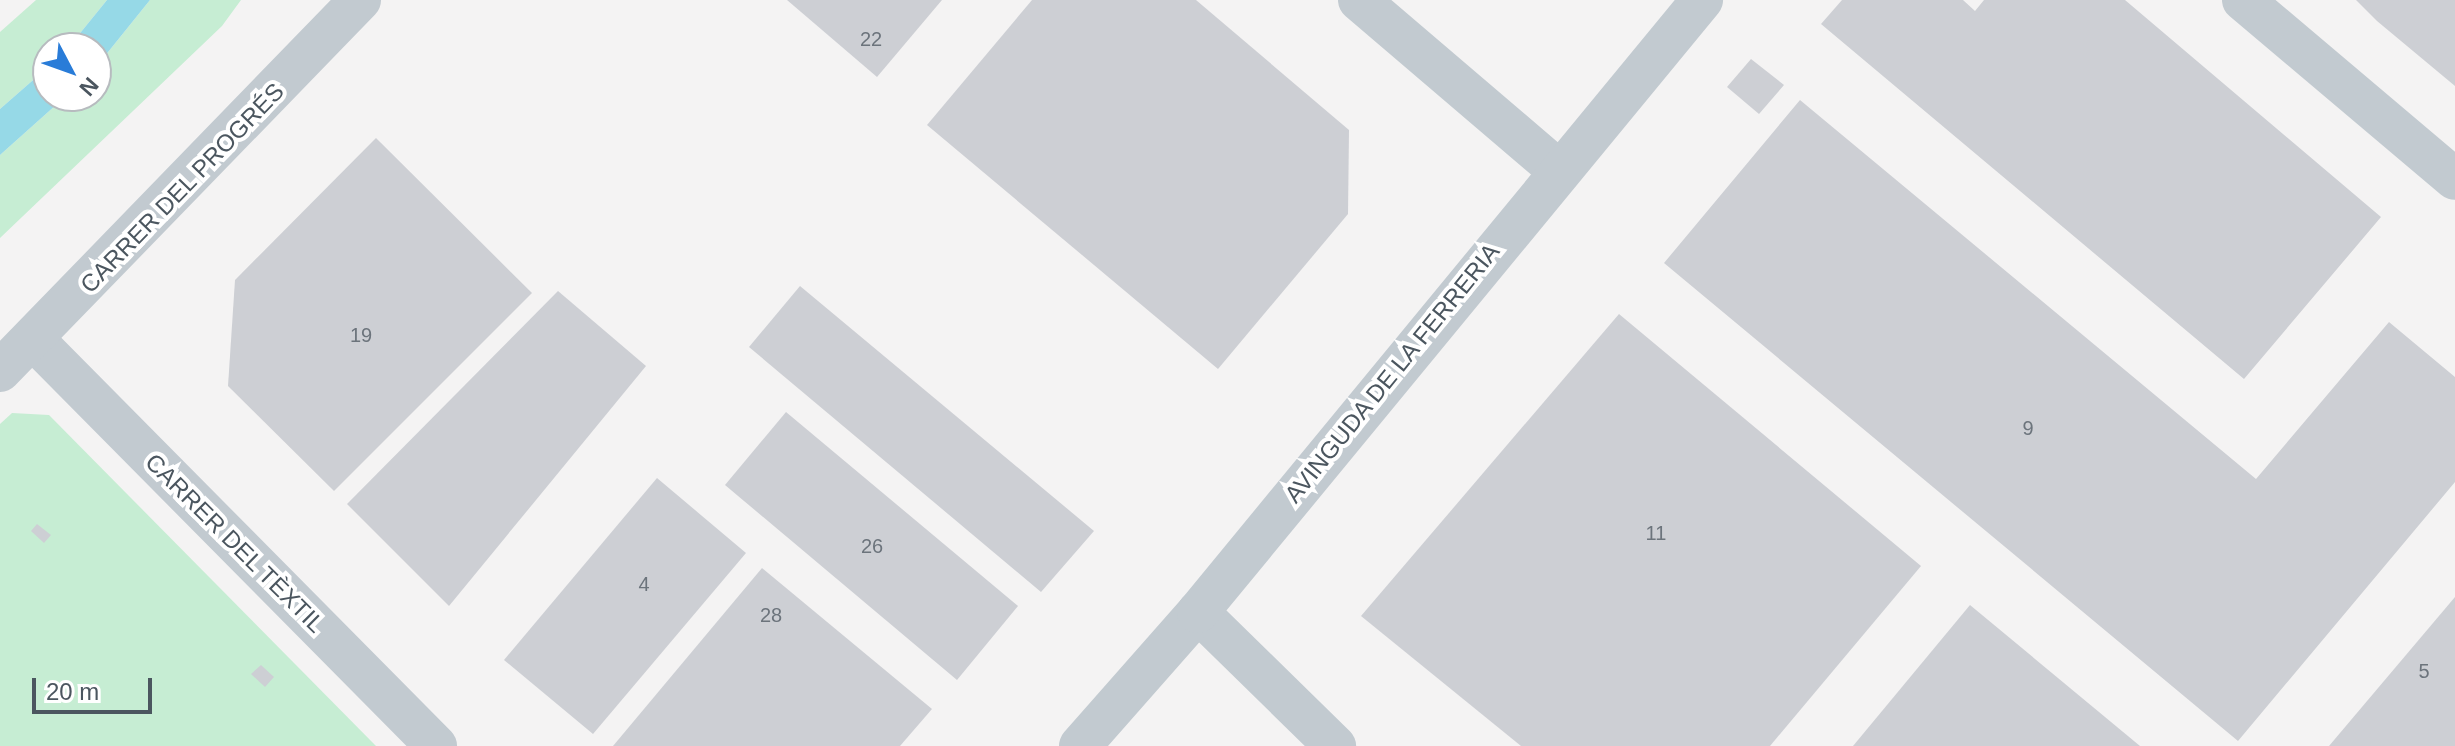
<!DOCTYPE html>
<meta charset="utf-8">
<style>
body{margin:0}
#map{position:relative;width:2455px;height:746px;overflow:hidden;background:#f4f3f3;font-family:Arial,sans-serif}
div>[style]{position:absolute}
.green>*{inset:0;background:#c6edd3}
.water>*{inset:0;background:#96d9e7}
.building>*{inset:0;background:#cdcfd4}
.street>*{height:42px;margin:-21px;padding:0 21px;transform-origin:21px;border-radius:21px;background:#c2cad0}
span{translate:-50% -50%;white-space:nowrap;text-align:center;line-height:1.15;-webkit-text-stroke:8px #fff;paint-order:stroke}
.number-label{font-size:20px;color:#6c747c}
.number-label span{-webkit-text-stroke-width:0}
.street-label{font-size:24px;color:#4b565f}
.north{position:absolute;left:32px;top:32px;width:80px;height:80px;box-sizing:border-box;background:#fff;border:2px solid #b7bbbf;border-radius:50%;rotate:131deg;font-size:22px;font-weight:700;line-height:32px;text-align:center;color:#4b565f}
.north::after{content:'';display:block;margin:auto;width:28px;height:36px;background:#297cd8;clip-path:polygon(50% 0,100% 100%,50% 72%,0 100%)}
.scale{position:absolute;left:32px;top:678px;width:120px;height:36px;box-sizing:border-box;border:4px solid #4b565f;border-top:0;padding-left:10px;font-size:24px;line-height:28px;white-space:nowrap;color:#4b565f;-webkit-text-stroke:6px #fff;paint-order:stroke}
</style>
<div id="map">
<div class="green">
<i style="clip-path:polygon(36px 0,107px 0,68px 48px,48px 48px,48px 67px,0 109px,0 32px)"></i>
<i style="clip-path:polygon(150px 0,241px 0,222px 26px,0 238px,0 155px,66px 96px,96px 96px,96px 67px)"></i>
<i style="clip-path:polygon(12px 413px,49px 415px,376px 746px,0 746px,0 424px)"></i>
</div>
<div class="water">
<i style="clip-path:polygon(107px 0,150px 0,96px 67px,96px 48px,68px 48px)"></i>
<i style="clip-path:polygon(48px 67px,48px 96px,66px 96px,0 155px,0 109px)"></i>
</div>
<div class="building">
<i style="clip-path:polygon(787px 0,942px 0,877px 77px)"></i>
<i style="clip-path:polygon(1032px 0,1196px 0,1349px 130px,1348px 214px,1218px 369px,927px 125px)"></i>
<i style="clip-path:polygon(1842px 0,1963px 0,1975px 11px,1984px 0,2125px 0,2381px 217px,2244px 379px,1821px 24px)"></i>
<i style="clip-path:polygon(2356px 0,2455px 0,2455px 86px,2377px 21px)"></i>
<i style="clip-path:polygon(1751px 59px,1784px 85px,1759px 114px,1727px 87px)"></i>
<i style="clip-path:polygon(1800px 100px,2256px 479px,2389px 322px,2455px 377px,2455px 482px,2238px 741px,1664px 263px)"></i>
<i style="clip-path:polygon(376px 138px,532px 293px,334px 491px,228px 386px,235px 280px)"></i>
<i style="clip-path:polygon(800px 286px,1094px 531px,1041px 592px,749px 347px)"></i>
<i style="clip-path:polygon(558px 291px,646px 366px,449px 606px,347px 504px)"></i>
<i style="clip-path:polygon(1619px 314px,1921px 566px,1770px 746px,1521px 746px,1361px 616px)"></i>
<i style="clip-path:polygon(786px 412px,1018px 606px,957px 680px,725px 485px)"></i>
<i style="clip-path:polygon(657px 478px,746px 553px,593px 734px,504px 660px)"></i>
<i style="clip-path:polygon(37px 524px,51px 535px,44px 543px,31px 531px)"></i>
<i style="clip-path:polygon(762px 568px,932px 709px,900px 746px,613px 746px)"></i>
<i style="clip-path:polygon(2455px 597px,2455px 746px,2329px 746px)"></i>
<i style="clip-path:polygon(1970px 605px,2140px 746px,1853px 746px)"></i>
<i style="clip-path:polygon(261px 665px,274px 677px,265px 687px,251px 674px)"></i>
</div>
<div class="street">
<i style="left:1359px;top:0;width:260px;rotate:40.5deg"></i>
<i style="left:2243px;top:0;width:277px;rotate:40.2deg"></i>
<i style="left:35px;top:341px;width:570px;rotate:45.28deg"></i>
<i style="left:0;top:371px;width:517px;rotate:-45.86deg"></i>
<i style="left:1198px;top:612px;width:192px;rotate:44.4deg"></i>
<i style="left:1080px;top:746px;width:179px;rotate:-48.6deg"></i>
<i style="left:1198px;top:612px;width:793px;rotate:-50.53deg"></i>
</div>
<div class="number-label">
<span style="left:871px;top:39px">22</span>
<span style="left:361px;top:335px">19</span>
<span style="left:2028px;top:428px">9</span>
<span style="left:1656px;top:533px">11</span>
<span style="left:872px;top:546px">26</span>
<span style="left:644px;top:584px">4</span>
<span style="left:771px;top:615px">28</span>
<span style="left:2424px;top:671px">5</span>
</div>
<div class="street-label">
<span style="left:182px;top:188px;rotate:-46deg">CARRER DEL PROGRÉS</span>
<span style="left:1392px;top:373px;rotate:-51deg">AVINGUDA DE LA FERRERIA</span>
<span style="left:235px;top:543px;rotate:45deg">CARRER DEL TÈXTIL</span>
</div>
<div class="north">N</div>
<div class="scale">20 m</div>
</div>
